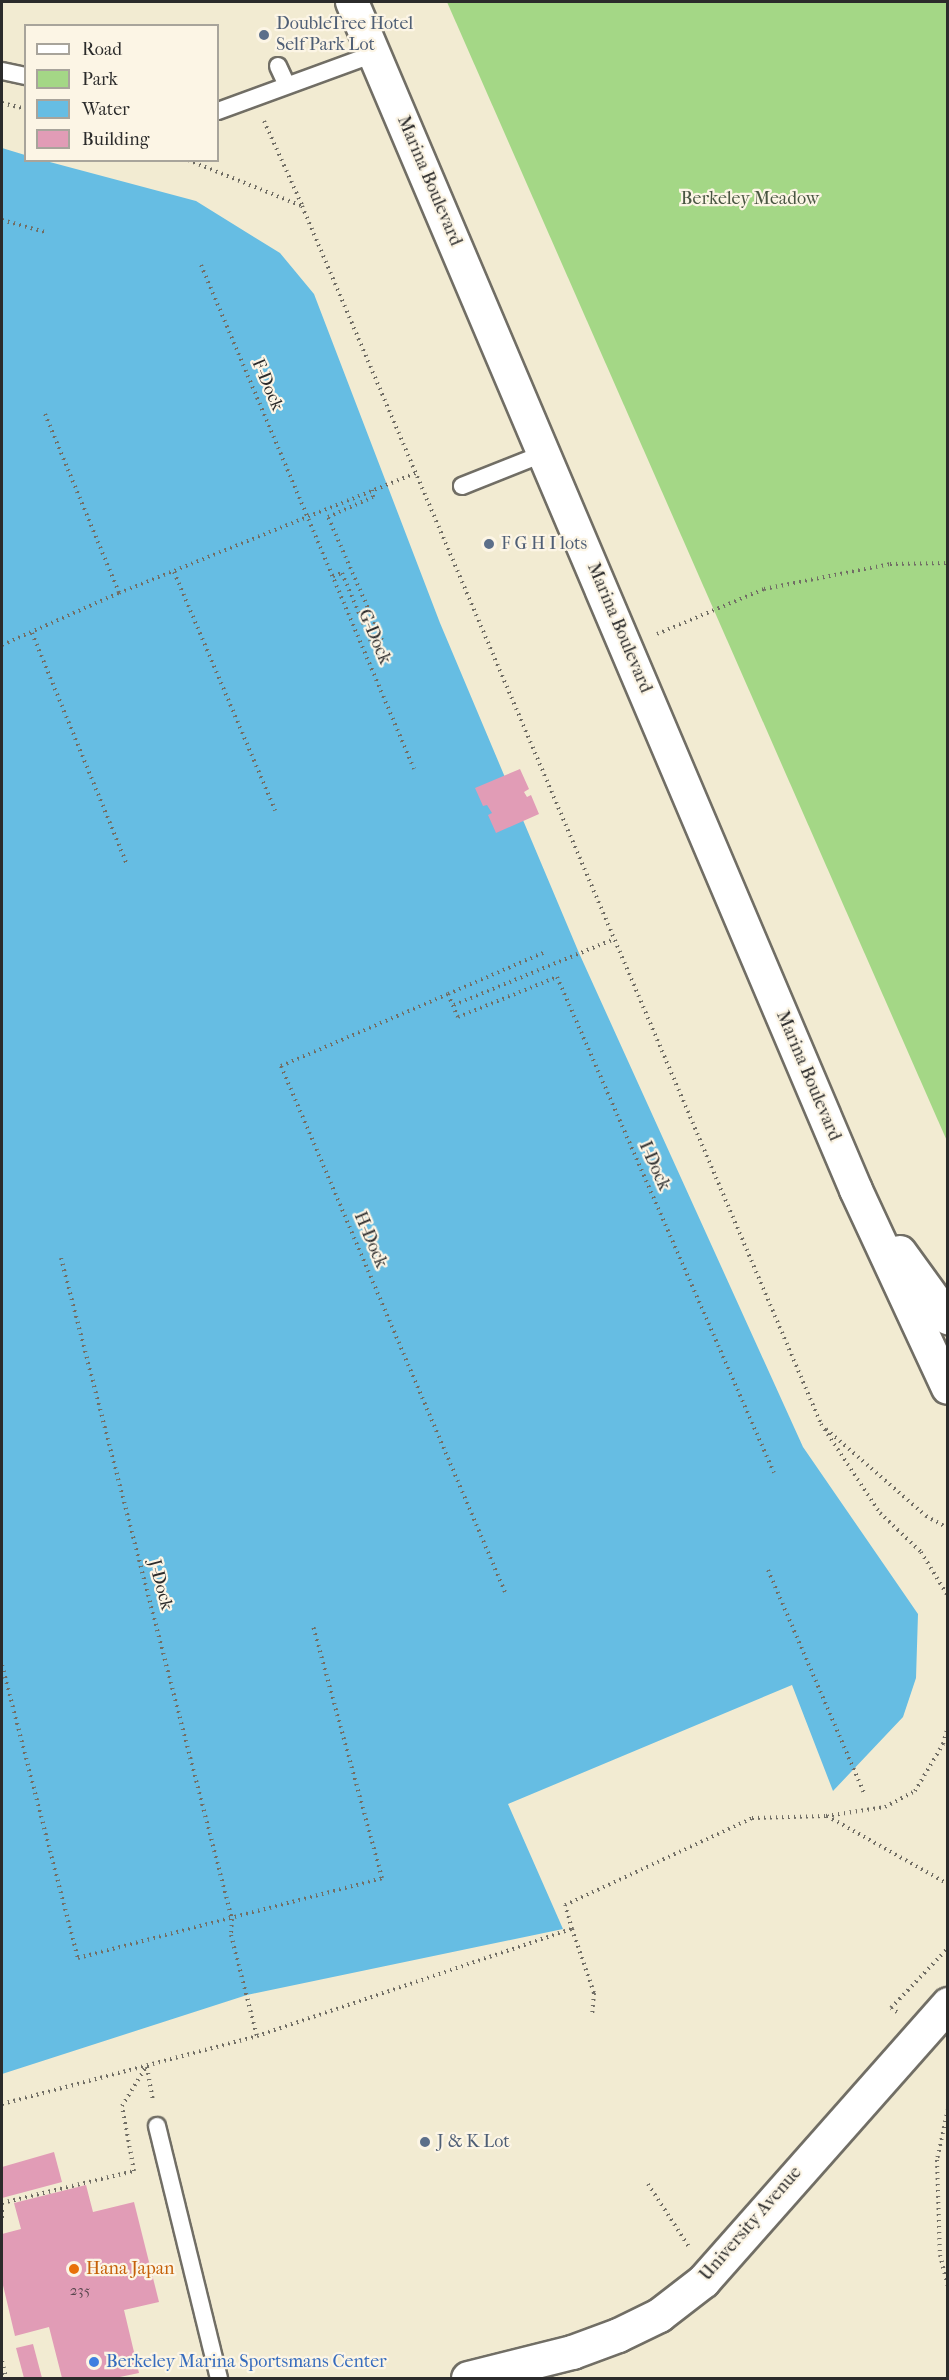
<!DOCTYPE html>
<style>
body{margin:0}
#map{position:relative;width:949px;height:2380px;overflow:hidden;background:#f2ebd2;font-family:"IM FELL French Canon",serif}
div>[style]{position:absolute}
.green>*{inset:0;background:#a4d786}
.water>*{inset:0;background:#66bde3}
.building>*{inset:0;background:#e19cb6}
.path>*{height:4px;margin-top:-2px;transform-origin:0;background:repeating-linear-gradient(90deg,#716e65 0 1.5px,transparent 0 6px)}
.roads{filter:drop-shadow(2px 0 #716e65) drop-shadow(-2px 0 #716e65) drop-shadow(0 2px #716e65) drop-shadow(0 -2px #716e65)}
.service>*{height:16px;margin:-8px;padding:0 8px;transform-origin:8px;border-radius:8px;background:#fff}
.minor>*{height:32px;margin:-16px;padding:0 16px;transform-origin:16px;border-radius:16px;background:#fff}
.tertiary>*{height:33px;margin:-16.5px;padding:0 16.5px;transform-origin:16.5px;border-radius:16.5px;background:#fff}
.dots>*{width:16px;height:16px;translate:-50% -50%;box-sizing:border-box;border:3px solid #fcf5e5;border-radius:50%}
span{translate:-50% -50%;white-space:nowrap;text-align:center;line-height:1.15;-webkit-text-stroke:4.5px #fcf5e5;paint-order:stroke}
.number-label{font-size:15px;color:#58474e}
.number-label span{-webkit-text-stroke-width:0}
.service-label{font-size:18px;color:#4e5e75}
.left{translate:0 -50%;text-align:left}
.street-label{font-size:18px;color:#2b2b2b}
.park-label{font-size:18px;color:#495642}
.food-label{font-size:18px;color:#c56008}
.shop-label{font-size:18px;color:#366cbe}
.frame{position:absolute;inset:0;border:3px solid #2b2b2b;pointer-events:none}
.legend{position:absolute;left:24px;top:24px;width:195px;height:138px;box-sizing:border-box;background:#fcf5e5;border:2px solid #a8a49b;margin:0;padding:8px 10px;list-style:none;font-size:18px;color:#2b2b2b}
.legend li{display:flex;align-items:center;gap:12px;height:30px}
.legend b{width:30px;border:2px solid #a8a49b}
</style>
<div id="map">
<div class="green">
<i style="clip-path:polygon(447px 2px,947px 2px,947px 1141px)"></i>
</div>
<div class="water">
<i style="clip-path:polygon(2px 148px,25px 155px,26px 160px,46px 161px,196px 201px,280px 253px,314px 294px,440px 623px,579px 953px,803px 1447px,918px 1614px,916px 1678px,903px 1717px,833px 1791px,792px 1685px,508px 1804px,563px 1929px,247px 1995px,2px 2074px)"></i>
</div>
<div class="building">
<i style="clip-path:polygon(520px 769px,529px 789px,524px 792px,527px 797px,531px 795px,539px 814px,496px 833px,488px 815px,492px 813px,487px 805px,483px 806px,475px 788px)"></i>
<i style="clip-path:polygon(54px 2152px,62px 2182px,2px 2198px,2px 2167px)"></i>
<i style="clip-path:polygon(86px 2185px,93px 2212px,134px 2202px,159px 2302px,124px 2310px,139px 2373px,115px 2378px,62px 2378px,49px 2327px,15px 2336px,2px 2281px,2px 2234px,21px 2229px,14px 2203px)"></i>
<i style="clip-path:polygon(33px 2344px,42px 2378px,24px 2378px,16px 2348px)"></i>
</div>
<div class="path">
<i style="left:2px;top:103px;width:25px;rotate:14deg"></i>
<i style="left:264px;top:121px;width:92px;rotate:65.7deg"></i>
<i style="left:188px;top:160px;width:123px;rotate:22deg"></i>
<i style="left:302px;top:206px;width:1324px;rotate:66.92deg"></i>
<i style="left:821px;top:1424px;width:107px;rotate:56.5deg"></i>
<i style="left:880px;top:1513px;width:57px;rotate:43.6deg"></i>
<i style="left:921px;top:1552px;width:52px;rotate:58.5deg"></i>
<i style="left:2px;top:220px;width:45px;rotate:15.6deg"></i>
<i style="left:201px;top:265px;width:547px;rotate:67.09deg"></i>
<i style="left:45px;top:414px;width:194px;rotate:67.5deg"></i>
<i style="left:174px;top:572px;width:259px;rotate:67deg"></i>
<i style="left:333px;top:576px;width:9px;rotate:-18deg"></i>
<i style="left:342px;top:573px;width:77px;rotate:67.1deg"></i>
<i style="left:372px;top:644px;width:11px;rotate:-22deg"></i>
<i style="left:382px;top:640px;width:134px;rotate:-113.7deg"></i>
<i style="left:328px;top:517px;width:49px;rotate:-24deg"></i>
<i style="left:373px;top:497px;width:7px;rotate:-98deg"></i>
<i style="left:32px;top:633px;width:251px;rotate:67.7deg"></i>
<i style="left:657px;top:634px;width:116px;rotate:-22.8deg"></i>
<i style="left:764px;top:589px;width:128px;rotate:-11.2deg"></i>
<i style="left:890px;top:564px;width:58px;rotate:-1deg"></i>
<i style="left:2px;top:645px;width:128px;rotate:-24deg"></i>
<i style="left:119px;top:593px;width:320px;rotate:-22deg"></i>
<i style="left:448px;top:994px;width:106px;rotate:-23.4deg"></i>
<i style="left:454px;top:1005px;width:173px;rotate:-22.4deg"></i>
<i style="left:61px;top:1258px;width:683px;rotate:75.5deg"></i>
<i style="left:232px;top:1919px;width:16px;rotate:94deg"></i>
<i style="left:231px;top:1935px;width:104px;rotate:75.6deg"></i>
<i style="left:826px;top:1429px;width:133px;rotate:41deg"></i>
<i style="left:926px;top:1516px;width:25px;rotate:29deg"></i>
<i style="left:768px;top:1570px;width:245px;rotate:66.7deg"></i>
<i style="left:505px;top:1592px;width:572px;rotate:-113.07deg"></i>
<i style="left:281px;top:1066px;width:182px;rotate:-23.3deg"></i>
<i style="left:448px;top:994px;width:25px;rotate:67deg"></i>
<i style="left:458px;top:1017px;width:107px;rotate:-22deg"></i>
<i style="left:557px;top:977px;width:541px;rotate:66.37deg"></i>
<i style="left:2px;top:1665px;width:303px;rotate:75.5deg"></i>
<i style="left:78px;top:1958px;width:314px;rotate:-14.7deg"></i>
<i style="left:382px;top:1878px;width:262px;rotate:-105.3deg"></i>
<i style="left:827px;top:1816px;width:139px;rotate:29.3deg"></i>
<i style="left:572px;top:1929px;width:68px;rotate:71deg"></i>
<i style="left:594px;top:1993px;width:22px;rotate:95deg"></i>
<i style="left:897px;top:2012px;width:7px;rotate:-146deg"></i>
<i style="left:891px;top:2008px;width:83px;rotate:-46.5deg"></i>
<i style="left:147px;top:2067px;width:35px;rotate:80deg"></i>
<i style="left:2px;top:2104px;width:264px;rotate:-14.9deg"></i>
<i style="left:257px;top:2036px;width:333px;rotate:-18.8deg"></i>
<i style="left:572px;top:1929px;width:25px;rotate:-106deg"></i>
<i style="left:565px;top:1905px;width:206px;rotate:-24.9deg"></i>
<i style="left:752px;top:1818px;width:74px;rotate:-1.5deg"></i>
<i style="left:826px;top:1816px;width:60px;rotate:-8.7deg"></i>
<i style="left:885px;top:1807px;width:34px;rotate:-28deg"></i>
<i style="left:915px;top:1791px;width:55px;rotate:-59.2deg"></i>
<i style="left:943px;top:1744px;width:19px;rotate:-74deg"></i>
<i style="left:948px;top:2109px;width:52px;rotate:102.2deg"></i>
<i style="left:937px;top:2160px;width:95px;rotate:88.2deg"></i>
<i style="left:940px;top:2255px;width:33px;rotate:76deg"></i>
<i style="left:648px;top:2184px;width:75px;rotate:56.9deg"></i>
<i style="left:2px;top:2203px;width:136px;rotate:-13.6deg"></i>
<i style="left:134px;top:2171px;width:66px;rotate:-100.5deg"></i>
<i style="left:122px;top:2106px;width:46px;rotate:-58.4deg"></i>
<i style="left:2px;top:2210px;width:11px;rotate:90deg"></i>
<i style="left:2px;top:2361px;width:17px;rotate:77deg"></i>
</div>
<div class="roads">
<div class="service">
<i style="left:278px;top:66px;width:21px;rotate:65deg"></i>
<i style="left:2px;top:71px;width:25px;rotate:12deg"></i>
<i style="left:218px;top:111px;width:166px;rotate:-20.1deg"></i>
<i style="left:462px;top:486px;width:89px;rotate:-21.7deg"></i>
<i style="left:157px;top:2126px;width:260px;rotate:76.2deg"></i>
</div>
<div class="minor">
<i style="left:352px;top:2px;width:1290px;rotate:67.01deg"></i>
<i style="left:856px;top:1190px;width:218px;rotate:65.1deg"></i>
<i style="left:900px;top:1252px;width:82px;rotate:54deg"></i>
</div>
<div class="tertiary">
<i style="left:468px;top:2378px;width:107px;rotate:-14deg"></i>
<i style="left:572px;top:2352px;width:49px;rotate:-20.3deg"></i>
<i style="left:618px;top:2335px;width:46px;rotate:-26deg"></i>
<i style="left:659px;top:2315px;width:56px;rotate:-37.7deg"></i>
<i style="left:703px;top:2281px;width:370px;rotate:-48.5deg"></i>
</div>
</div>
<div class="dots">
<i style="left:264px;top:35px;background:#5c6f8a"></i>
<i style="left:489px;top:544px;background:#5c6f8a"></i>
<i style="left:425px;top:2142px;background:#5c6f8a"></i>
<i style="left:74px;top:2269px;background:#e8710a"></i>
<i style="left:94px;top:2362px;background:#3f7fe0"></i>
</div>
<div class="number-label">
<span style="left:80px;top:2291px">235</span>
</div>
<div class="service-label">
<span class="left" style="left:276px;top:35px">DoubleTree Hotel<br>Self Park Lot</span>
<span class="left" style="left:501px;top:544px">F G H I lots</span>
<span class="left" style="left:437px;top:2142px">J &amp; K Lot</span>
</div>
<div class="street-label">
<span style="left:429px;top:181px;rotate:67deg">Marina Boulevard</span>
<span style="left:267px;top:385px;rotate:67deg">F-Dock</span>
<span style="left:619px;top:628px;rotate:67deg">Marina Boulevard</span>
<span style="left:374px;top:637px;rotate:67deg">G-Dock</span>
<span style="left:808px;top:1076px;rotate:67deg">Marina Boulevard</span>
<span style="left:654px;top:1166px;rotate:66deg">I-Dock</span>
<span style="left:370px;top:1240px;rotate:67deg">H-Dock</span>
<span style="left:160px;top:1585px;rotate:75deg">J-Dock</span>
<span style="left:751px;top:2224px;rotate:-49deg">University Avenue</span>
</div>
<div class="park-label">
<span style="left:750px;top:199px">Berkeley Meadow</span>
</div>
<div class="food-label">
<span class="left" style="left:86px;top:2269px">Hana Japan</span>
</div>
<div class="shop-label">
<span class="left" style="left:106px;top:2362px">Berkeley Marina Sportsmans Center</span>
</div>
<div class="frame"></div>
<ul class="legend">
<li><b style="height:8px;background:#fff"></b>Road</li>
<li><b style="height:16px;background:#a4d786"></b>Park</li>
<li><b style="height:16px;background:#66bde3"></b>Water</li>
<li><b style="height:16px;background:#e19cb6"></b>Building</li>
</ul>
</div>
